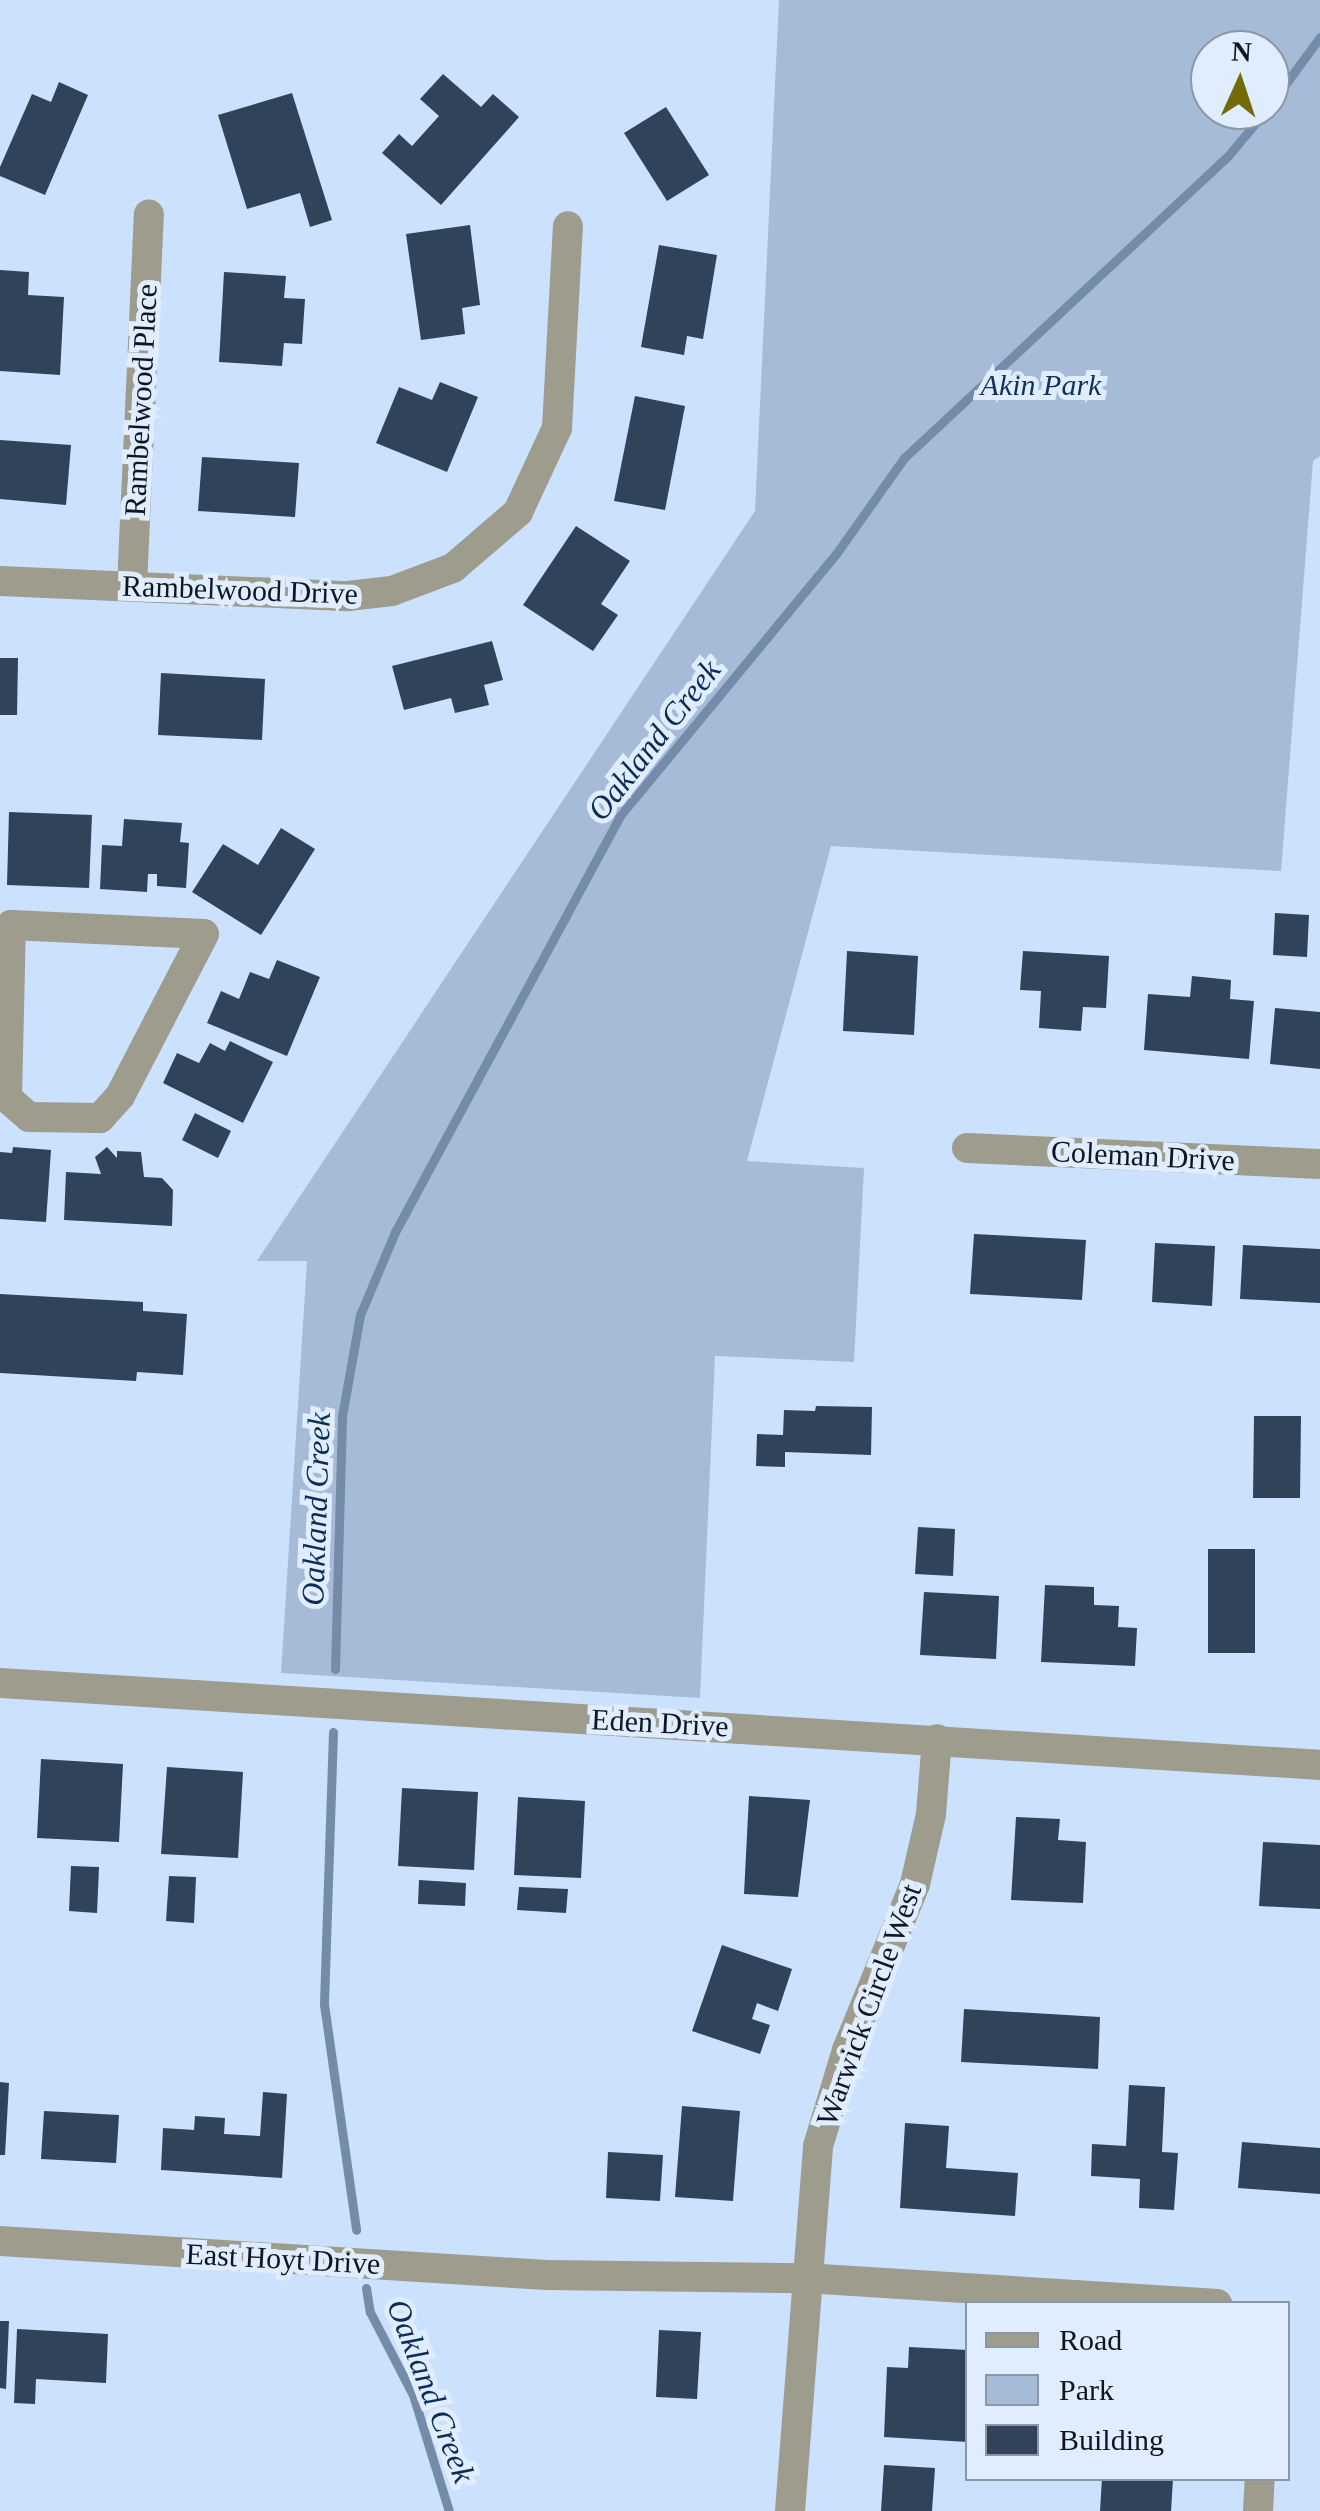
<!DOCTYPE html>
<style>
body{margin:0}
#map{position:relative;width:1320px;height:2511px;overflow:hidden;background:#cbe1fe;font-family:"Times New Roman",serif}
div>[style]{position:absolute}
.green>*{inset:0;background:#a6bbd7}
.stream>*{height:9px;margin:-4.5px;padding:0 4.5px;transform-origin:4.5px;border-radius:4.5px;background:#748baa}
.building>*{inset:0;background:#31435a}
.minor>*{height:30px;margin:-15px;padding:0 15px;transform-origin:15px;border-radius:15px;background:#9d9c8d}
span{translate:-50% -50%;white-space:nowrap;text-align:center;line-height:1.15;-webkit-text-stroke:10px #e0edff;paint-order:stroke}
.park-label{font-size:30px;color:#0f315b;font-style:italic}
.street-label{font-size:30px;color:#0f1620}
.water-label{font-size:32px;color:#0a2c55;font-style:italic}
.legend{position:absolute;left:965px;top:2301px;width:325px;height:180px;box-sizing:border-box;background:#e0edff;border:2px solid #8c97a6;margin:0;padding:12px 18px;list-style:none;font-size:30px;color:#0f1620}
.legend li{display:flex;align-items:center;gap:20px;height:50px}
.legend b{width:50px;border:2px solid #8c97a6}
.north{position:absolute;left:1190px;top:30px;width:100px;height:100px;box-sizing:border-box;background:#e0edff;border:2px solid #8c97a6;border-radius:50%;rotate:3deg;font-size:28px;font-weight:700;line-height:40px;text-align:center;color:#0f1620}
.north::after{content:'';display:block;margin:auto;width:35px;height:45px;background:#746b06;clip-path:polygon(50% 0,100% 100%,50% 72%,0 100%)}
</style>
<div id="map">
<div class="green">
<i style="clip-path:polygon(evenodd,779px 0,1320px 0,1320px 456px,1313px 461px,1281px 871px,831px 846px,747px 1161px,864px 1168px,854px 1362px,715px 1356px,700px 1698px,281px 1673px,307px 1261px,257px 1261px,755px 511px,779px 0,1210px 50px,1270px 50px,1270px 110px,1210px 110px,1210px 50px)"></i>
</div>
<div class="stream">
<i style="left:1270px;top:105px;width:84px;rotate:-53.7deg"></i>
<i style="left:335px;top:1669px;width:253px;rotate:-88.4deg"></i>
<i style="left:342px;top:1416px;width:103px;rotate:-79.9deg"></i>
<i style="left:360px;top:1315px;width:90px;rotate:-67.1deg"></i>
<i style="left:395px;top:1232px;width:472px;rotate:-61.6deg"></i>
<i style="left:619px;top:817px;width:341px;rotate:-50.5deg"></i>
<i style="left:836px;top:554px;width:118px;rotate:-54.7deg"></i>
<i style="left:904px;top:458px;width:443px;rotate:-43deg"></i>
<i style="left:1228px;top:156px;width:60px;rotate:-50.4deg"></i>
<i style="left:333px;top:1732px;width:272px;rotate:91.9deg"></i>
<i style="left:324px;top:2004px;width:228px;rotate:81.9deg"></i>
<i style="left:366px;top:2288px;width:24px;rotate:81deg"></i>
<i style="left:370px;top:2312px;width:93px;rotate:62.6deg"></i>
<i style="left:413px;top:2395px;width:121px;rotate:72.8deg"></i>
</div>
<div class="building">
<i style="clip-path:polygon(443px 74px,481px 107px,493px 94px,519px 117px,441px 205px,382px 153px,399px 134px,412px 146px,439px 116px,420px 99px)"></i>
<i style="clip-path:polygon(59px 82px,88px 95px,45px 195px,0 176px,0 167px,32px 94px,51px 102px)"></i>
<i style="clip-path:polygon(292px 93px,332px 220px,310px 227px,300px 193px,247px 209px,218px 115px)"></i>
<i style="clip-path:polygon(666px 107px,709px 175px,667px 201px,624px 133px)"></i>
<i style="clip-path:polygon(470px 225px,480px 305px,462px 308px,465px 334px,421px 340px,406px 234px)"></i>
<i style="clip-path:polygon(659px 245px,717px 255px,703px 339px,687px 336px,684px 355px,641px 347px)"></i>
<i style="clip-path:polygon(0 270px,29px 272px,28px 295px,64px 297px,60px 375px,0 371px)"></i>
<i style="clip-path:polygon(224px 272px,286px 276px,284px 298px,305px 299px,302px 344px,284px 343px,282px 366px,219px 362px)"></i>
<i style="clip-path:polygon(440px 382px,478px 397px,447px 472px,376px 443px,399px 387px,432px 400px)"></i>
<i style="clip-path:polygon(635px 396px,685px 406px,665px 510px,614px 501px)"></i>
<i style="clip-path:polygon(0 440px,71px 445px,66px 505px,0 499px)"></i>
<i style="clip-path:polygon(202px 457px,299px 463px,295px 517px,198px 511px)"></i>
<i style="clip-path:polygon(576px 526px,630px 561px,601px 604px,618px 615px,593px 651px,523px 605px)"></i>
<i style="clip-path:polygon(492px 641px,503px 680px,484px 685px,489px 705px,455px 713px,451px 698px,404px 710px,392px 666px)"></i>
<i style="clip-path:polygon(0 658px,18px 658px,17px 715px,0 715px)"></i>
<i style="clip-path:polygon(161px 673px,265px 679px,262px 740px,158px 735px)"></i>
<i style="clip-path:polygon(9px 812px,92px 815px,89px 888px,7px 885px)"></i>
<i style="clip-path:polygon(124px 819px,182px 823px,180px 842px,189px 843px,186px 888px,157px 886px,157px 874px,148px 874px,147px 892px,100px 889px,102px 845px,122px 846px)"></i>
<i style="clip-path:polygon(281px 828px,315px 849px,261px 935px,192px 892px,223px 844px,258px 865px)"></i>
<i style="clip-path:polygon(1275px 913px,1309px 915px,1307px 957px,1273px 955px)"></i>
<i style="clip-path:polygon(847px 951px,918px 956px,914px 1035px,843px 1031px)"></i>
<i style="clip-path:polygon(1023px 951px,1109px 956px,1106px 1008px,1083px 1007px,1081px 1031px,1039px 1028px,1041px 991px,1020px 990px)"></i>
<i style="clip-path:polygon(277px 960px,320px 977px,287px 1056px,207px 1023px,221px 991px,239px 999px,250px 972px,269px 979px)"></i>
<i style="clip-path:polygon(1192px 976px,1231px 980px,1230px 999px,1254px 1001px,1249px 1059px,1144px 1050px,1148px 994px,1190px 997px)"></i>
<i style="clip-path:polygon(1275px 1008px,1320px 1012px,1320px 1069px,1270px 1064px)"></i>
<i style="clip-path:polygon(230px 1041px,273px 1062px,243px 1123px,163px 1083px,177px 1053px,199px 1063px,210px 1043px,225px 1051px)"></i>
<i style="clip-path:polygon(195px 1113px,231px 1131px,218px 1158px,182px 1140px)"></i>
<i style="clip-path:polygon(13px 1147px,51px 1150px,46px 1222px,0 1219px,0 1152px,12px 1153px)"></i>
<i style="clip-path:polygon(107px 1147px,117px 1158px,117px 1151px,141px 1152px,144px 1177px,162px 1178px,173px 1190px,172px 1226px,64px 1220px,66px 1172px,101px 1174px,95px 1157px)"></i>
<i style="clip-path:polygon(974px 1234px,1086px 1240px,1082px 1300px,970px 1294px)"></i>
<i style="clip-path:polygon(1155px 1243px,1215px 1246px,1212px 1306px,1152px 1302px)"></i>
<i style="clip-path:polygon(1243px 1245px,1320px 1249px,1320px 1303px,1240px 1299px)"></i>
<i style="clip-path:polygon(0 1294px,143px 1302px,143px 1311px,187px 1314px,183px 1375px,137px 1372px,136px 1381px,0 1373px)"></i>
<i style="clip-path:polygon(816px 1406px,872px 1407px,871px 1455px,785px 1452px,785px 1467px,756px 1466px,757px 1434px,783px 1435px,784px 1410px,815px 1411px)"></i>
<i style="clip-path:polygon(1254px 1416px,1301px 1416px,1300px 1498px,1253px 1498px)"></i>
<i style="clip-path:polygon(918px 1527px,955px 1529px,953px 1576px,915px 1574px)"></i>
<i style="clip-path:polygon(1208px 1549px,1255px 1549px,1255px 1653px,1208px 1653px)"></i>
<i style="clip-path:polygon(1045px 1585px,1094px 1587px,1094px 1605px,1119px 1606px,1118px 1627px,1137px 1628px,1135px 1666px,1041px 1662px)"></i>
<i style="clip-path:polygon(924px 1592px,999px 1596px,996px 1659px,920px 1655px)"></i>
<i style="clip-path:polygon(41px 1759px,123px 1764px,119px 1842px,37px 1838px)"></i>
<i style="clip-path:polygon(167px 1767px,243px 1772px,238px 1858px,161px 1854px)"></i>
<i style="clip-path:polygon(402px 1788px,478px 1792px,474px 1870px,398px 1866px)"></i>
<i style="clip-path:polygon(749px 1796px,810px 1800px,798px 1897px,744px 1894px)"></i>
<i style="clip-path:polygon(518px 1797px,585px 1801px,581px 1878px,514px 1875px)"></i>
<i style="clip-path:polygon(1016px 1817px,1060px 1819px,1058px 1840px,1086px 1842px,1083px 1903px,1011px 1900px)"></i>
<i style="clip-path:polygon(1263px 1842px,1320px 1845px,1320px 1909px,1259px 1906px)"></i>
<i style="clip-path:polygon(71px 1866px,99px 1867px,97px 1913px,69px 1911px)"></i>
<i style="clip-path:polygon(169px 1876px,196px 1877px,194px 1923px,166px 1921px)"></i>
<i style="clip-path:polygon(419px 1880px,466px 1883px,465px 1906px,418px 1904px)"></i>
<i style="clip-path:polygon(519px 1887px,568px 1889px,566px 1913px,517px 1910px)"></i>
<i style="clip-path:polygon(722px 1945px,792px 1969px,778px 2011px,757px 2003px,752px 2019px,770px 2025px,760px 2054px,692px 2031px)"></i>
<i style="clip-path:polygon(964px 2009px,1100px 2017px,1098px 2069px,961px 2062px)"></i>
<i style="clip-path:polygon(0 2082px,9px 2083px,5px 2155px,0 2155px)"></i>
<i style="clip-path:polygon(1129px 2085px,1165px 2087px,1162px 2152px,1178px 2153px,1174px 2210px,1139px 2208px,1140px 2179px,1091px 2176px,1092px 2144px,1126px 2146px)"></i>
<i style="clip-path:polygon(263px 2092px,287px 2094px,282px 2178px,161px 2170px,163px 2128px,194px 2130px,195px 2116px,225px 2118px,224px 2134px,260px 2136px)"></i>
<i style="clip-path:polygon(682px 2106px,740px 2111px,733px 2201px,675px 2197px)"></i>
<i style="clip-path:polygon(44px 2111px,119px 2115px,116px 2163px,41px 2159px)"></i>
<i style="clip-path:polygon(905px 2123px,949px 2126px,946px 2168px,1018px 2173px,1015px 2216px,900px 2208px)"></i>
<i style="clip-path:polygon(1242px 2142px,1320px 2148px,1320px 2194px,1238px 2188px)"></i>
<i style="clip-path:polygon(608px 2152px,663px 2155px,660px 2201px,606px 2198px)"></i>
<i style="clip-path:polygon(0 2321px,9px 2321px,6px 2389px,0 2388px)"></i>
<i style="clip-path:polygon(17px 2329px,108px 2334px,106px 2383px,36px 2379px,35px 2404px,14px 2403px)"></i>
<i style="clip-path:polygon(659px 2330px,701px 2332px,697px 2399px,656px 2397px)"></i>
<i style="clip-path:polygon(909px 2347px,968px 2350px,968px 2442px,884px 2437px,887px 2367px,908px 2368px)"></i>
<i style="clip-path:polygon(884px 2465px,935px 2468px,932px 2511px,881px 2511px)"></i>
<i style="clip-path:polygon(1102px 2478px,1173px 2479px,1171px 2511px,1100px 2511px)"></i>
</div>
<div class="minor">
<i style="left:0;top:581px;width:348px;rotate:2.5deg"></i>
<i style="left:348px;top:596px;width:44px;rotate:-6.5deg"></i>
<i style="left:392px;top:591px;width:65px;rotate:-20.7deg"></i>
<i style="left:453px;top:568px;width:86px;rotate:-40.7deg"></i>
<i style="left:518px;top:512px;width:93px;rotate:-65.1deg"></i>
<i style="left:557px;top:428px;width:202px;rotate:-86.9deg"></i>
<i style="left:132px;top:586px;width:372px;rotate:-87.4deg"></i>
<i style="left:11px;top:925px;width:193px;rotate:2.7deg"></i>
<i style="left:204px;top:934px;width:182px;rotate:117.4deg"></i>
<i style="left:120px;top:1096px;width:30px;rotate:132deg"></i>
<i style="left:100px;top:1118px;width:71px;rotate:-179.2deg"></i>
<i style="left:29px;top:1117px;width:29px;rotate:-139deg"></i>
<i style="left:7px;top:1098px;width:173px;rotate:-88.7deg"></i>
<i style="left:967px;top:1148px;width:353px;rotate:2.6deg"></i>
<i style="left:0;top:1683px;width:1323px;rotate:3.55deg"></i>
<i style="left:0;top:2241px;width:548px;rotate:3.56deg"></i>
<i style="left:547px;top:2275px;width:258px;rotate:0.7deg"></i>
<i style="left:805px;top:2278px;width:413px;rotate:3.6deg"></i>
<i style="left:790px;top:2511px;width:366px;rotate:-85.6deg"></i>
<i style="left:818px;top:2146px;width:100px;rotate:-73.2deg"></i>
<i style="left:847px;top:2050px;width:179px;rotate:-67.7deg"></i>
<i style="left:915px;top:1884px;width:72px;rotate:-77.1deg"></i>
<i style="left:931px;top:1814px;width:75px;rotate:-85.4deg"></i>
<i style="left:1258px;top:2511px;width:33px;rotate:-87deg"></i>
</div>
<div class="park-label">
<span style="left:1041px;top:385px">Akin Park</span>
</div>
<div class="street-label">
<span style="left:141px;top:400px;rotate:-87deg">Rambelwood Place</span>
<span style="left:240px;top:590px;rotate:2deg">Rambelwood Drive</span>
<span style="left:1143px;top:1156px;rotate:3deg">Coleman Drive</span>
<span style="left:660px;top:1723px;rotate:3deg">Eden Drive</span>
<span style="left:869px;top:2005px;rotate:-70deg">Warwick Circle West</span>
<span style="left:283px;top:2259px;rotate:3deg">East Hoyt Drive</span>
</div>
<div class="water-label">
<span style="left:654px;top:740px;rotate:-52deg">Oakland Creek</span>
<span style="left:316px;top:1509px;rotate:-88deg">Oakland Creek</span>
<span style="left:431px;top:2391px;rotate:69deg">Oakland Creek</span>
</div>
<ul class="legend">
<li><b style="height:12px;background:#9d9c8d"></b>Road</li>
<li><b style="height:28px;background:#a6bbd7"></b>Park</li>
<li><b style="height:28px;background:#31435a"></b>Building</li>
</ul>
<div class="north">N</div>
</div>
